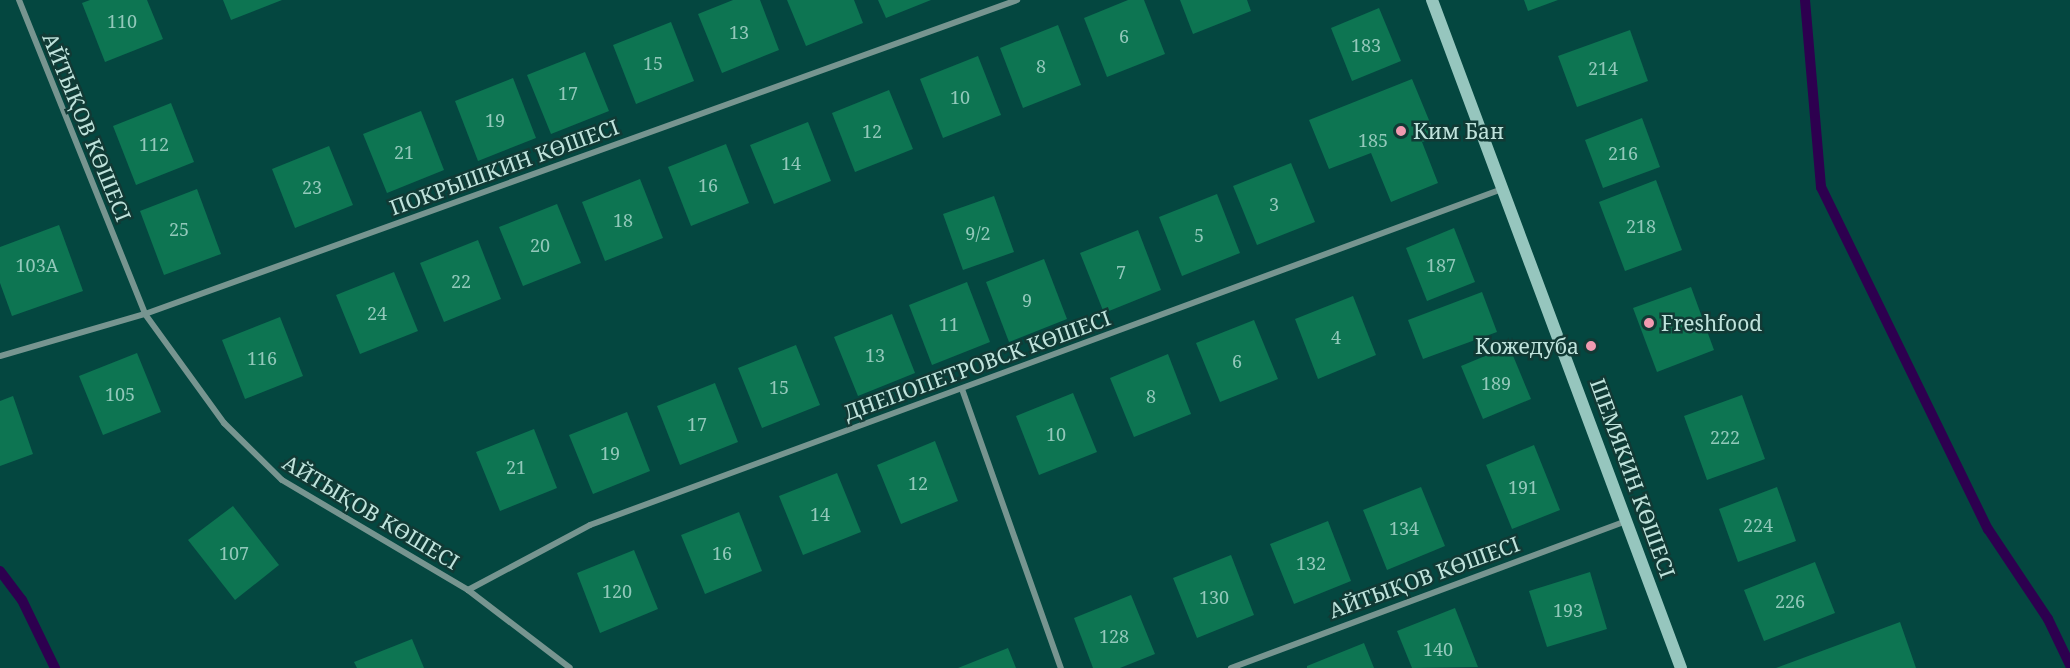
<!DOCTYPE html>
<meta charset="utf-8">
<style>
body{margin:0}
#map{position:relative;width:2070px;height:668px;overflow:hidden;background:#044740;font-family:"Noto Serif",serif}
div>[style]{position:absolute}
.stream>*{height:10px;margin:-5px;padding:0 5px;transform-origin:5px;border-radius:5px;background:#2d004f}
.building>*{inset:0;background:#0d7552}
.street>*{height:6px;margin:-3px;padding:0 3px;transform-origin:3px;border-radius:3px;background:#779590}
.secondary>*{height:12px;margin:-6px;padding:0 6px;transform-origin:6px;border-radius:6px;background:#96c6be}
.dots>*{width:16px;height:16px;translate:-50% -50%;box-sizing:border-box;border:3px solid #113a35;border-radius:50%}
span{translate:-50% -50%;white-space:nowrap;text-align:center;line-height:1.15;-webkit-text-stroke:5px #113a35;paint-order:stroke}
.number-label{font-size:18px;color:#92c8ba}
.number-label span{-webkit-text-stroke-width:0}
.street-label{font-size:21px;color:#bfe3dc}
.poi-label{font-size:21px;color:#bfe3dc}
.left{translate:0 -50%;text-align:left}
.right{translate:-100% -50%;text-align:right}
</style>
<div id="map">
<div class="stream">
<i style="left:1805px;top:0;width:188px;rotate:85.1deg"></i>
<i style="left:1821px;top:187px;width:381px;rotate:64deg"></i>
<i style="left:1988px;top:529px;width:108px;rotate:56.3deg"></i>
<i style="left:2048px;top:619px;width:51px;rotate:64.4deg"></i>
<i style="left:0;top:571px;width:36px;rotate:53deg"></i>
<i style="left:22px;top:600px;width:76px;rotate:64.1deg"></i>
</div>
<div class="building">
<i style="clip-path:polygon(90px 0,147px 0,163px 39px,105px 62px,82px 3px)"></i>
<i style="clip-path:polygon(223px 0,282px 0,231px 20px)"></i>
<i style="clip-path:polygon(733px 0,760px 0,779px 50px,722px 73px,698px 14px)"></i>
<i style="clip-path:polygon(787px 0,854px 0,863px 23px,806px 46px)"></i>
<i style="clip-path:polygon(878px 0,931px 0,886px 18px)"></i>
<i style="clip-path:polygon(1128px 0,1144px 0,1165px 54px,1107px 77px,1084px 18px)"></i>
<i style="clip-path:polygon(1180px 0,1247px 0,1251px 11px,1193px 34px)"></i>
<i style="clip-path:polygon(1524px 0,1558px 0,1528px 11px)"></i>
<i style="clip-path:polygon(1379px 8px,1401px 61px,1352px 81px,1331px 28px)"></i>
<i style="clip-path:polygon(671px 22px,694px 81px,636px 104px,613px 45px)"></i>
<i style="clip-path:polygon(1058px 25px,1081px 85px,1023px 108px,1000px 48px)"></i>
<i style="clip-path:polygon(1630px 30px,1648px 81px,1577px 107px,1558px 56px)"></i>
<i style="clip-path:polygon(585px 52px,609px 111px,551px 134px,527px 75px)"></i>
<i style="clip-path:polygon(978px 56px,1001px 115px,943px 138px,920px 79px)"></i>
<i style="clip-path:polygon(513px 78px,536px 138px,478px 161px,455px 101px)"></i>
<i style="clip-path:polygon(1412px 79px,1436px 137px,1422px 142px,1438px 183px,1391px 202px,1371px 153px,1329px 169px,1309px 120px)"></i>
<i style="clip-path:polygon(889px 90px,913px 149px,855px 172px,832px 113px)"></i>
<i style="clip-path:polygon(171px 103px,194px 162px,136px 185px,113px 126px)"></i>
<i style="clip-path:polygon(421px 111px,444px 170px,387px 193px,363px 134px)"></i>
<i style="clip-path:polygon(1642px 118px,1660px 167px,1603px 188px,1585px 140px)"></i>
<i style="clip-path:polygon(808px 122px,831px 181px,774px 204px,750px 145px)"></i>
<i style="clip-path:polygon(726px 144px,749px 203px,691px 226px,668px 167px)"></i>
<i style="clip-path:polygon(329px 146px,353px 205px,295px 228px,272px 169px)"></i>
<i style="clip-path:polygon(1291px 163px,1315px 222px,1257px 245px,1233px 186px)"></i>
<i style="clip-path:polygon(640px 179px,663px 238px,605px 261px,582px 202px)"></i>
<i style="clip-path:polygon(1656px 180px,1682px 250px,1625px 271px,1599px 202px)"></i>
<i style="clip-path:polygon(197px 189px,221px 254px,164px 275px,140px 211px)"></i>
<i style="clip-path:polygon(1217px 194px,1240px 253px,1182px 276px,1159px 217px)"></i>
<i style="clip-path:polygon(994px 196px,1014px 252px,963px 270px,943px 214px)"></i>
<i style="clip-path:polygon(557px 204px,581px 263px,523px 286px,499px 227px)"></i>
<i style="clip-path:polygon(59px 225px,83px 291px,12px 316px,0 283px,0 247px)"></i>
<i style="clip-path:polygon(1454px 228px,1475px 282px,1427px 301px,1406px 248px)"></i>
<i style="clip-path:polygon(1138px 230px,1161px 290px,1104px 313px,1080px 253px)"></i>
<i style="clip-path:polygon(478px 240px,501px 299px,444px 322px,420px 263px)"></i>
<i style="clip-path:polygon(1044px 259px,1067px 319px,1009px 342px,986px 282px)"></i>
<i style="clip-path:polygon(394px 272px,418px 331px,360px 354px,336px 295px)"></i>
<i style="clip-path:polygon(967px 282px,990px 342px,932px 365px,909px 305px)"></i>
<i style="clip-path:polygon(1691px 287px,1714px 350px,1657px 372px,1633px 308px)"></i>
<i style="clip-path:polygon(1482px 292px,1497px 332px,1423px 359px,1408px 320px)"></i>
<i style="clip-path:polygon(1353px 296px,1376px 355px,1318px 379px,1295px 319px)"></i>
<i style="clip-path:polygon(892px 314px,915px 373px,858px 396px,834px 337px)"></i>
<i style="clip-path:polygon(280px 317px,303px 376px,245px 399px,222px 340px)"></i>
<i style="clip-path:polygon(1254px 320px,1278px 379px,1220px 402px,1196px 343px)"></i>
<i style="clip-path:polygon(796px 345px,820px 405px,762px 428px,738px 368px)"></i>
<i style="clip-path:polygon(1509px 346px,1531px 399px,1483px 419px,1461px 366px)"></i>
<i style="clip-path:polygon(137px 353px,161px 412px,103px 435px,79px 376px)"></i>
<i style="clip-path:polygon(1168px 354px,1191px 414px,1134px 437px,1110px 378px)"></i>
<i style="clip-path:polygon(715px 383px,738px 442px,680px 465px,657px 406px)"></i>
<i style="clip-path:polygon(1073px 393px,1097px 452px,1039px 475px,1016px 416px)"></i>
<i style="clip-path:polygon(1742px 395px,1765px 459px,1707px 480px,1684px 416px)"></i>
<i style="clip-path:polygon(13px 396px,33px 454px,0 466px,0 401px)"></i>
<i style="clip-path:polygon(627px 412px,650px 471px,593px 494px,569px 435px)"></i>
<i style="clip-path:polygon(534px 429px,557px 488px,500px 511px,476px 452px)"></i>
<i style="clip-path:polygon(935px 441px,958px 501px,901px 524px,877px 465px)"></i>
<i style="clip-path:polygon(1534px 445px,1560px 510px,1512px 529px,1486px 465px)"></i>
<i style="clip-path:polygon(837px 473px,861px 532px,803px 555px,779px 496px)"></i>
<i style="clip-path:polygon(1421px 487px,1445px 546px,1387px 570px,1363px 510px)"></i>
<i style="clip-path:polygon(1777px 487px,1796px 541px,1738px 562px,1719px 509px)"></i>
<i style="clip-path:polygon(233px 506px,279px 565px,235px 600px,188px 540px)"></i>
<i style="clip-path:polygon(739px 512px,762px 571px,705px 594px,681px 535px)"></i>
<i style="clip-path:polygon(1328px 521px,1351px 581px,1294px 604px,1270px 544px)"></i>
<i style="clip-path:polygon(634px 550px,658px 609px,600px 633px,577px 573px)"></i>
<i style="clip-path:polygon(1231px 555px,1254px 615px,1197px 638px,1173px 578px)"></i>
<i style="clip-path:polygon(1815px 562px,1835px 613px,1764px 641px,1744px 590px)"></i>
<i style="clip-path:polygon(1590px 572px,1607px 629px,1547px 647px,1529px 591px)"></i>
<i style="clip-path:polygon(1131px 595px,1155px 654px,1120px 668px,1093px 668px,1074px 618px)"></i>
<i style="clip-path:polygon(1455px 608px,1478px 667px,1412px 668px,1397px 631px)"></i>
<i style="clip-path:polygon(1900px 622px,1916px 668px,1776px 668px)"></i>
<i style="clip-path:polygon(412px 639px,424px 668px,357px 668px,354px 662px)"></i>
<i style="clip-path:polygon(1364px 643px,1374px 668px,1307px 668px,1307px 666px)"></i>
<i style="clip-path:polygon(1008px 648px,1016px 668px,958px 668px)"></i>
</div>
<div class="street">
<i style="left:19px;top:0;width:338px;rotate:68.1deg"></i>
<i style="left:145px;top:314px;width:135px;rotate:54.1deg"></i>
<i style="left:224px;top:423px;width:81px;rotate:44.5deg"></i>
<i style="left:282px;top:480px;width:216px;rotate:30.6deg"></i>
<i style="left:468px;top:590px;width:128px;rotate:37.4deg"></i>
<i style="left:0;top:356px;width:151px;rotate:-16.2deg"></i>
<i style="left:145px;top:314px;width:927px;rotate:-19.8deg"></i>
<i style="left:962px;top:389px;width:296px;rotate:70.5deg"></i>
<i style="left:468px;top:590px;width:138px;rotate:-28deg"></i>
<i style="left:590px;top:525px;width:972px;rotate:-20.22deg"></i>
<i style="left:1231px;top:668px;width:424px;rotate:-20.4deg"></i>
</div>
<div class="secondary">
<i style="left:1432px;top:0;width:713px;rotate:69.56deg"></i>
</div>
<div class="dots">
<i style="left:1401px;top:131px;background:#f29ab0"></i>
<i style="left:1649px;top:323px;background:#f29ab0"></i>
<i style="left:1591px;top:346px;background:#f29ab0"></i>
</div>
<div class="number-label">
<span style="left:122px;top:21px">110</span>
<span style="left:739px;top:32px">13</span>
<span style="left:1124px;top:36px">6</span>
<span style="left:1366px;top:45px">183</span>
<span style="left:653px;top:63px">15</span>
<span style="left:1041px;top:66px">8</span>
<span style="left:1603px;top:68px">214</span>
<span style="left:568px;top:93px">17</span>
<span style="left:960px;top:97px">10</span>
<span style="left:495px;top:120px">19</span>
<span style="left:872px;top:131px">12</span>
<span style="left:1373px;top:140px">185</span>
<span style="left:154px;top:144px">112</span>
<span style="left:404px;top:152px">21</span>
<span style="left:1623px;top:153px">216</span>
<span style="left:791px;top:163px">14</span>
<span style="left:708px;top:185px">16</span>
<span style="left:312px;top:187px">23</span>
<span style="left:1274px;top:204px">3</span>
<span style="left:623px;top:220px">18</span>
<span style="left:1641px;top:226px">218</span>
<span style="left:179px;top:229px">25</span>
<span style="left:978px;top:233px">9/2</span>
<span style="left:1199px;top:235px">5</span>
<span style="left:540px;top:245px">20</span>
<span style="left:37px;top:265px">103А</span>
<span style="left:1441px;top:265px">187</span>
<span style="left:1121px;top:272px">7</span>
<span style="left:461px;top:281px">22</span>
<span style="left:1027px;top:300px">9</span>
<span style="left:377px;top:313px">24</span>
<span style="left:949px;top:324px">11</span>
<span style="left:1336px;top:337px">4</span>
<span style="left:875px;top:355px">13</span>
<span style="left:262px;top:358px">116</span>
<span style="left:1237px;top:361px">6</span>
<span style="left:1496px;top:383px">189</span>
<span style="left:779px;top:387px">15</span>
<span style="left:120px;top:394px">105</span>
<span style="left:1151px;top:396px">8</span>
<span style="left:697px;top:424px">17</span>
<span style="left:1056px;top:434px">10</span>
<span style="left:1725px;top:437px">222</span>
<span style="left:610px;top:453px">19</span>
<span style="left:516px;top:467px">21</span>
<span style="left:918px;top:483px">12</span>
<span style="left:1523px;top:487px">191</span>
<span style="left:820px;top:514px">14</span>
<span style="left:1758px;top:525px">224</span>
<span style="left:1404px;top:528px">134</span>
<span style="left:234px;top:553px">107</span>
<span style="left:722px;top:553px">16</span>
<span style="left:1311px;top:563px">132</span>
<span style="left:617px;top:591px">120</span>
<span style="left:1214px;top:597px">130</span>
<span style="left:1790px;top:601px">226</span>
<span style="left:1568px;top:610px">193</span>
<span style="left:1114px;top:636px">128</span>
<span style="left:1438px;top:649px">140</span>
</div>
<div class="street-label">
<span style="left:87px;top:127px;rotate:68deg">АЙТЫҚОВ КӨШЕСІ</span>
<span style="left:504px;top:167px;rotate:-20deg">ПОКРЫШКИН КӨШЕСІ</span>
<span style="left:977px;top:365px;rotate:-20deg">ДНЕПОПЕТРОВСК КӨШЕСІ</span>
<span style="left:1633px;top:478px;rotate:70deg">ШЕМЯКИН КӨШЕСІ</span>
<span style="left:371px;top:512px;rotate:31deg">АЙТЫҚОВ КӨШЕСІ</span>
<span style="left:1424px;top:577px;rotate:-20deg">АЙТЫҚОВ КӨШЕСІ</span>
</div>
<div class="poi-label">
<span class="left" style="left:1413px;top:131px">Ким Бан</span>
<span class="left" style="left:1661px;top:323px">Freshfood</span>
<span class="right" style="left:1579px;top:346px">Кожедуба</span>
</div>
</div>
